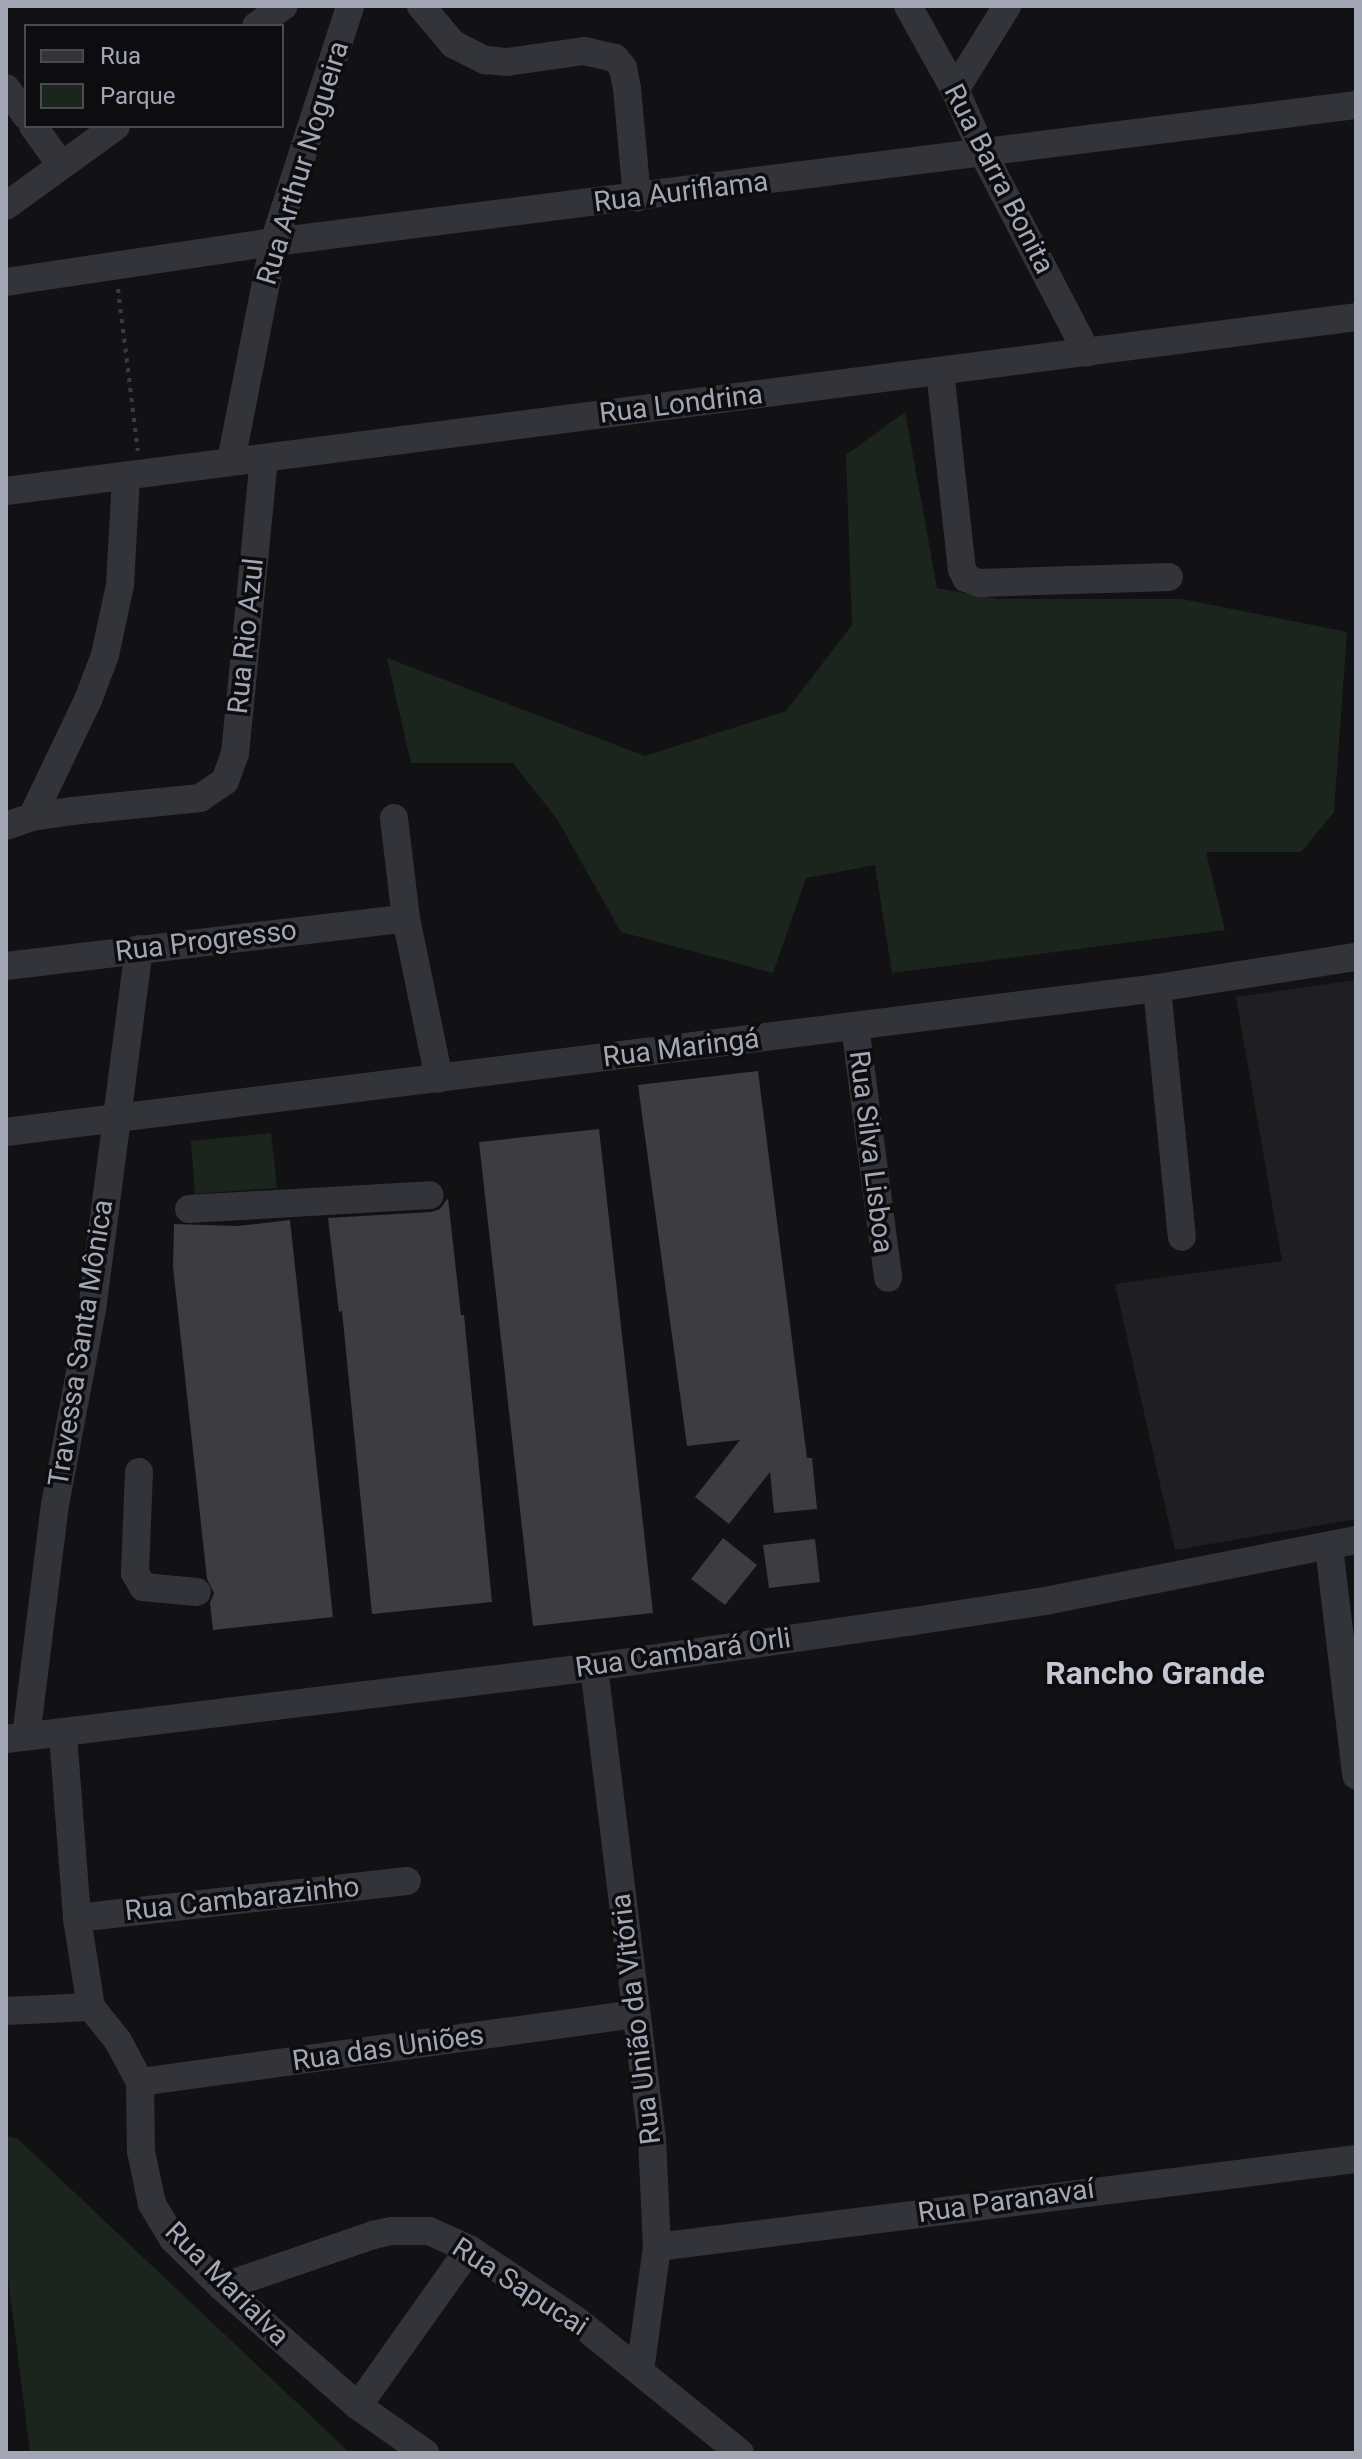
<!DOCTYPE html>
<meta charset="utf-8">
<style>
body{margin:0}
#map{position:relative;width:1362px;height:2459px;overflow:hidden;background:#121214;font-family:Roboto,sans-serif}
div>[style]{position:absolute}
.built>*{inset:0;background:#1f1e21}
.green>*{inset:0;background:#1c241e}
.building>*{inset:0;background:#3c3c41}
.path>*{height:4px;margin-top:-2px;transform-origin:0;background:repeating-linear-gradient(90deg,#393b40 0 4px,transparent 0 10px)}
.minor>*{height:28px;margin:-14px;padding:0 14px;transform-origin:14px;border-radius:14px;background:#333439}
span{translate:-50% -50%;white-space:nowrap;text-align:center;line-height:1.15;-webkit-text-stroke:7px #0d0d0f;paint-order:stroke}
.street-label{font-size:28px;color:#a3a7b5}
.quarter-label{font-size:32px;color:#c4c7d1;font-weight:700}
.frame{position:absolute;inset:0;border:8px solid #a3a7b5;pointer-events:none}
.legend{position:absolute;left:24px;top:24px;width:260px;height:104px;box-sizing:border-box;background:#0d0d0f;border:2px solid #494b51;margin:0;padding:10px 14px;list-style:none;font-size:24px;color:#a3a7b5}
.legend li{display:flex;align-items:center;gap:16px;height:40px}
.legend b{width:40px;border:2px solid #494b51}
</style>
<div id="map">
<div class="built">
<i style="clip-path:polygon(1356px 980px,1356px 1519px,1175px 1550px,1115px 1284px,1282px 1261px,1236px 997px)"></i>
</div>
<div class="green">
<i style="clip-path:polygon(905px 412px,937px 588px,998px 599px,1182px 599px,1347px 632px,1334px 812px,1301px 852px,1206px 852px,1225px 930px,892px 973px,875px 865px,806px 878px,773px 973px,621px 932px,557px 819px,513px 763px,411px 763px,387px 658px,645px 756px,786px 711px,852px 625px,846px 455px)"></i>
<i style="clip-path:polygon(271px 1133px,277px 1188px,195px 1194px,191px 1141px)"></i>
<i style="clip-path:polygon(6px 2136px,18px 2139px,350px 2453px,30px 2453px,6px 2262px)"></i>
</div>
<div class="building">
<i style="clip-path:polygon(758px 1071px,807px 1458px,812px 1458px,817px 1509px,774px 1513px,770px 1472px,729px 1524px,695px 1497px,740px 1440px,687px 1446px,638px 1085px)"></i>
<i style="clip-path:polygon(599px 1129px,653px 1613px,533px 1626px,479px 1142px)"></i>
<i style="clip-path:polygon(448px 1198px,461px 1315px,464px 1315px,492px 1602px,372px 1614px,342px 1311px,339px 1312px,328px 1218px,431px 1212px,440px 1209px)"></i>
<i style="clip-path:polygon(290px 1220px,333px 1617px,213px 1630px,210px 1603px,214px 1593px,207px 1579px,173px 1267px,174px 1224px,238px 1226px)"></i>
<i style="clip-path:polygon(723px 1538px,757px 1565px,725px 1605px,691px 1579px)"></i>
<i style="clip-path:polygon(815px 1539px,820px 1582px,769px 1588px,763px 1545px)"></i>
</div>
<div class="path">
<i style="left:118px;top:289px;width:163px;rotate:83deg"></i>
</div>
<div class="minor">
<i style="left:421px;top:6px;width:50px;rotate:49.9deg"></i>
<i style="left:453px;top:44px;width:36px;rotate:27deg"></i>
<i style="left:485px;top:60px;width:22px;rotate:5deg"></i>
<i style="left:507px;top:62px;width:78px;rotate:-8.1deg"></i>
<i style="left:584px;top:51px;width:32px;rotate:13deg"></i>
<i style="left:615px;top:58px;width:13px;rotate:51deg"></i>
<i style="left:623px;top:68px;width:20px;rotate:79deg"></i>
<i style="left:627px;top:88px;width:110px;rotate:84.8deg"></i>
<i style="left:908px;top:6px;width:96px;rotate:60.8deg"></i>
<i style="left:955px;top:90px;width:69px;rotate:66deg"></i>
<i style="left:983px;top:153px;width:225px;rotate:62.5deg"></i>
<i style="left:256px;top:26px;width:34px;rotate:-36deg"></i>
<i style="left:6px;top:88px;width:34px;rotate:54deg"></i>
<i style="left:955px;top:90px;width:99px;rotate:-58.2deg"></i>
<i style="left:33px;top:126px;width:48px;rotate:54.3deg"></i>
<i style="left:6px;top:206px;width:136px;rotate:-36deg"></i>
<i style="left:6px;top:282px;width:271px;rotate:-8.5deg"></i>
<i style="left:274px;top:242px;width:1091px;rotate:-7.22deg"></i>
<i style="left:940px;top:371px;width:199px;rotate:83.7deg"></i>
<i style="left:962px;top:569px;width:10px;rotate:66deg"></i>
<i style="left:966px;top:578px;width:14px;rotate:21deg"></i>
<i style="left:979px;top:583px;width:190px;rotate:-1.8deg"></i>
<i style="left:231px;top:461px;width:223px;rotate:-78.9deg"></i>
<i style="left:274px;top:242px;width:248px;rotate:-72.1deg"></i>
<i style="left:6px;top:491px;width:1361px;rotate:-7.34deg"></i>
<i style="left:32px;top:817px;width:130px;rotate:-64.4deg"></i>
<i style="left:88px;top:700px;width:48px;rotate:-69.3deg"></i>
<i style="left:105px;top:655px;width:72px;rotate:-77.9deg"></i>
<i style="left:120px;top:585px;width:109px;rotate:-86.8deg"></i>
<i style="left:394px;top:818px;width:101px;rotate:83.2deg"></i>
<i style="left:406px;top:918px;width:164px;rotate:78.4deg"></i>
<i style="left:6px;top:826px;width:28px;rotate:-19deg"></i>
<i style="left:32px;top:817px;width:40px;rotate:-8.5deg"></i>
<i style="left:72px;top:811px;width:129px;rotate:-5.8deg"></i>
<i style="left:200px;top:798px;width:30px;rotate:-34deg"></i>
<i style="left:225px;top:781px;width:29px;rotate:-70deg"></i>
<i style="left:235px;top:754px;width:297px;rotate:-84.4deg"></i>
<i style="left:6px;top:966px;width:403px;rotate:-6.8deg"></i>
<i style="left:1157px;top:988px;width:250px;rotate:84.3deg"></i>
<i style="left:855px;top:1026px;width:254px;rotate:82.5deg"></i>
<i style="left:6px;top:1132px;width:1160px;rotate:-7.13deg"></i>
<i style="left:1157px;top:988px;width:201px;rotate:-8.9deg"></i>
<i style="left:189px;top:1209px;width:241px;rotate:-3.3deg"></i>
<i style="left:139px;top:1472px;width:101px;rotate:92.3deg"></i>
<i style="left:135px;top:1573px;width:16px;rotate:60deg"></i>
<i style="left:143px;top:1587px;width:54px;rotate:5.3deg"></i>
<i style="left:1329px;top:1547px;width:230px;rotate:83.2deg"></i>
<i style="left:594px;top:1667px;width:475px;rotate:83deg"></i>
<i style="left:652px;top:2138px;width:109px;rotate:87.4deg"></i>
<i style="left:657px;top:2247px;width:125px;rotate:97.8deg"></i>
<i style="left:63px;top:1735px;width:184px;rotate:85.6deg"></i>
<i style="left:77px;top:1918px;width:90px;rotate:81.1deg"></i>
<i style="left:91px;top:2007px;width:43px;rotate:51.5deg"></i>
<i style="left:118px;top:2041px;width:47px;rotate:61.8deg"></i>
<i style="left:140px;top:2082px;width:69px;rotate:89.2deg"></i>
<i style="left:141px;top:2151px;width:54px;rotate:78.3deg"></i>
<i style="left:152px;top:2204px;width:41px;rotate:59deg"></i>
<i style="left:173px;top:2239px;width:69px;rotate:44.4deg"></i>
<i style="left:222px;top:2287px;width:181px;rotate:41.2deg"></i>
<i style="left:358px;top:2406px;width:82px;rotate:35deg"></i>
<i style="left:26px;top:1737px;width:234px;rotate:-82.9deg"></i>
<i style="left:55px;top:1505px;width:198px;rotate:-79.3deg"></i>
<i style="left:92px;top:1310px;width:364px;rotate:-82.6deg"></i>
<i style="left:6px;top:1739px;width:592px;rotate:-6.98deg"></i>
<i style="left:594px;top:1667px;width:317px;rotate:-8.2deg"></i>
<i style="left:908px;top:1622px;width:139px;rotate:-8.7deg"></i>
<i style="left:1045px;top:1601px;width:317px;rotate:-11.1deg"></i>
<i style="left:77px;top:1918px;width:332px;rotate:-6.4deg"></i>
<i style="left:6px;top:2011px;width:85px;rotate:-2.7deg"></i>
<i style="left:140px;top:2082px;width:501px;rotate:-7.81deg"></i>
<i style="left:657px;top:2247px;width:705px;rotate:-7.18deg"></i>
<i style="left:222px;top:2287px;width:160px;rotate:-19deg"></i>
<i style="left:373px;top:2235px;width:19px;rotate:-12deg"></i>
<i style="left:392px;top:2231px;width:37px"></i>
<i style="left:429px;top:2231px;width:44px;rotate:24.2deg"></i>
<i style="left:469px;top:2249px;width:128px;rotate:33.6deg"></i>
<i style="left:576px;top:2320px;width:211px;rotate:39deg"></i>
<i style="left:358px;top:2406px;width:192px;rotate:-54.7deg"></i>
</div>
<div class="street-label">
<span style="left:303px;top:163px;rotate:-73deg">Rua Arthur Nogueira</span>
<span style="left:999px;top:179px;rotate:63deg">Rua Barra Bonita</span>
<span style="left:681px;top:192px;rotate:-7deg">Rua Auriflama</span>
<span style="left:681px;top:404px;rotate:-7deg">Rua Londrina</span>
<span style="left:246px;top:636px;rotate:-84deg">Rua Rio Azul</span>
<span style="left:206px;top:941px;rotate:-7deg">Rua Progresso</span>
<span style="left:681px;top:1048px;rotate:-7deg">Rua Maringá</span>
<span style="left:871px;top:1152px;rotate:83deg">Rua Silva Lisboa</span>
<span style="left:81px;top:1343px;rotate:-81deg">Travessa Santa Mônica</span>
<span style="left:683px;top:1653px;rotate:-8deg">Rua Cambará Orli</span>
<span style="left:242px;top:1899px;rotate:-6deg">Rua Cambarazinho</span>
<span style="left:636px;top:2019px;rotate:-97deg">Rua União da Vitória</span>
<span style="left:388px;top:2048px;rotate:-8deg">Rua das Uniões</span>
<span style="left:1006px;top:2201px;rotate:-8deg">Rua Paranavaí</span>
<span style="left:227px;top:2284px;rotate:45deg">Rua Marialva</span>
<span style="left:520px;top:2287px;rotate:33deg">Rua Sapucai</span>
</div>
<div class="quarter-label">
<span style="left:1155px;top:1673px">Rancho Grande</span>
</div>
<div class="frame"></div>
<ul class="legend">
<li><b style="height:10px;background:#333439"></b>Rua</li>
<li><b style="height:22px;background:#1c241e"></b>Parque</li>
</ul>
</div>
